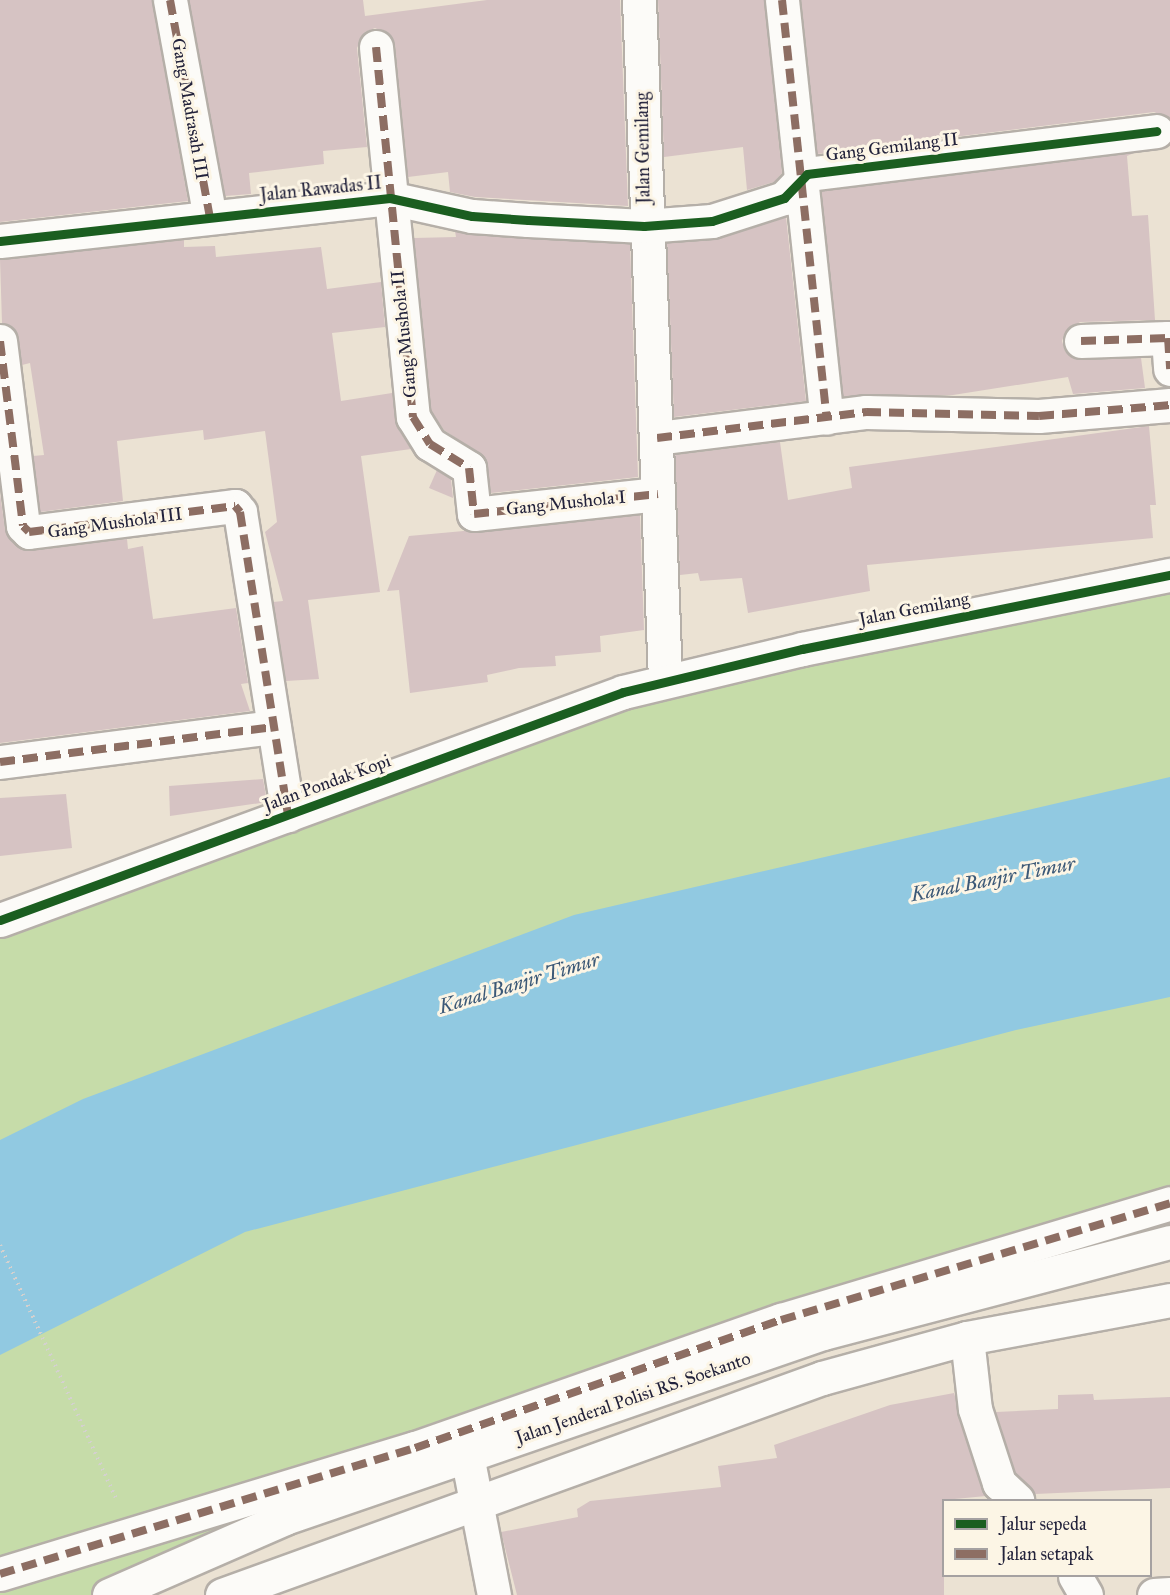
<!DOCTYPE html>
<style>
body{margin:0}
#map{position:relative;width:1170px;height:1595px;overflow:hidden;background:#ebe2d3;font-family:"IM FELL Great Primer",serif}
div>[style]{position:absolute}
.green>*{inset:0;background:#c6dca9}
.water>*{inset:0;background:#91c9e1}
.building>*{inset:0;background:#d6c3c3}
.path>*{height:4px;margin-top:-2px;transform-origin:0;background:repeating-linear-gradient(90deg,#d4d1cf 0 1.5px,transparent 0 6px)}
.roads{filter:drop-shadow(2px 0 #b5afa8) drop-shadow(-2px 0 #b5afa8) drop-shadow(0 2px #b5afa8) drop-shadow(0 -2px #b5afa8)}
.minor>*{height:33px;margin:-16.5px;padding:0 16.5px;transform-origin:16.5px;border-radius:16.5px;background:#fcfbf8}
.major>*{height:33px;margin:-16.5px;padding:0 16.5px;transform-origin:16.5px;border-radius:16.5px;background:#fcfbf8}
.quiet>*{height:8px;margin-top:-4px;transform-origin:0;background:repeating-linear-gradient(90deg,#8d6e63 0 15px,transparent 0 23px)}
.cycleway>*{height:9px;margin:-4.5px;padding:0 4.5px;transform-origin:4.5px;border-radius:4.5px;background:#1b5e20}
span{translate:-50% -50%;white-space:nowrap;text-align:center;line-height:1.15;-webkit-text-stroke:6px #fcf5e5;paint-order:stroke}
.street-label{font-size:18px;color:#22223b}
.water-label{font-size:20px;color:#3c5977;font-style:italic}
.legend{position:absolute;left:942px;top:1499px;width:210px;height:78px;box-sizing:border-box;background:#fcf5e5;border:2px solid #a5a1a1;margin:0;padding:8px 10px;list-style:none;font-size:18px;color:#22223b}
.legend li{display:flex;align-items:center;gap:12px;height:30px}
.legend b{width:30px;border:2px solid #a5a1a1}
</style>
<div id="map">
<div class="green">
<i style="clip-path:polygon(1170px 575px,1170px 1242px,907px 1309px,109px 1595px,0 1595px,0 928px,623px 692px)"></i>
</div>
<div class="water">
<i style="clip-path:polygon(1170px 777px,1170px 997px,1016px 1030px,245px 1232px,0 1355px,0 1140px,83px 1099px,574px 915px)"></i>
</div>
<div class="building">
<i style="clip-path:polygon(0 0,152px 0,188px 201px,0 222px)"></i>
<i style="clip-path:polygon(189px 0,363px 0,365px 16px,487px 0,620px 0,628px 206px,475px 197px,450px 192px,448px 172px,408px 177px,395px 45px,391px 36px,375px 28px,365px 32px,357px 48px,367px 147px,323px 151px,324px 164px,249px 173px,251px 194px,225px 196px)"></i>
<i style="clip-path:polygon(658px 0,764px 0,782px 173px,774px 182px,747px 190px,743px 147px,664px 157px)"></i>
<i style="clip-path:polygon(801px 0,1170px 0,1170px 119px,1154px 112px,817px 154px)"></i>
<i style="clip-path:polygon(1136px 152px,1127px 156px,1132px 216px,1148px 215px,1155px 320px,1080px 322px,1065px 332px,1062px 341px,1065px 351px,1081px 360px,1141px 358px,1145px 388px,1073px 394px,1068px 377px,953px 395px,843px 396px,821px 191px)"></i>
<i style="clip-path:polygon(786px 217px,806px 401px,674px 417px,667px 243px,717px 239px)"></i>
<i style="clip-path:polygon(455px 231px,630px 244px,638px 477px,491px 493px,485px 458px,444px 430px,431px 411px,414px 238px,456px 237px)"></i>
<i style="clip-path:polygon(184px 240px,184px 247px,215px 246px,216px 257px,321px 247px,327px 289px,381px 282px,385px 327px,332px 333px,341px 401px,392px 393px,397px 427px,411px 449px,361px 456px,380px 592px,308px 600px,319px 679px,286px 681px,273px 602px,283px 601px,265px 532px,277px 522px,265px 431px,204px 440px,203px 430px,117px 441px,123px 501px,40px 512px,33px 456px,44px 455px,30px 363px,22px 365px,15px 330px,2px 323px,0 259px)"></i>
<i style="clip-path:polygon(1149px 426px,1156px 505px,1150px 505px,1153px 538px,867px 565px,870px 591px,748px 613px,742px 578px,700px 581px,698px 573px,680px 575px,675px 455px,780px 442px,788px 500px,852px 488px,849px 467px)"></i>
<i style="clip-path:polygon(437px 470px,451px 479px,453px 498px,429px 488px)"></i>
<i style="clip-path:polygon(0 493px,5px 529px,22px 550px,127px 539px,128px 549px,143px 546px,153px 619px,236px 608px,248px 683px,241px 684px,250px 711px,0 743px)"></i>
<i style="clip-path:polygon(640px 515px,644px 630px,600px 636px,601px 652px,555px 656px,556px 666px,519px 668px,487px 675px,488px 682px,410px 693px,399px 590px,387px 591px,409px 536px)"></i>
<i style="clip-path:polygon(263px 779px,267px 802px,170px 816px,169px 786px)"></i>
<i style="clip-path:polygon(66px 794px,72px 848px,0 856px,0 798px)"></i>
<i style="clip-path:polygon(954px 1393px,986px 1496px,944px 1500px,944px 1595px,517px 1595px,501px 1532px,578px 1517px,577px 1509px,590px 1501px,721px 1487px,718px 1466px,777px 1458px,774px 1445px,890px 1405px)"></i>
<i style="clip-path:polygon(1093px 1394px,1094px 1400px,1170px 1397px,1170px 1488px,1035px 1494px,1015px 1473px,996px 1412px,1058px 1409px,1058px 1395px)"></i>
</div>
<div class="path">
<i style="left:0;top:1245px;width:281px;rotate:65.4deg"></i>
</div>
<div class="roads">
<div class="minor">
<i style="left:170px;top:0;width:221px;rotate:79.6deg"></i>
<i style="left:639px;top:0;width:680px;rotate:87.81deg"></i>
<i style="left:782px;top:0;width:420px;rotate:83.9deg"></i>
<i style="left:376px;top:47px;width:372px;rotate:84.3deg"></i>
<i style="left:413px;top:417px;width:32px;rotate:58deg"></i>
<i style="left:430px;top:444px;width:46px;rotate:31.6deg"></i>
<i style="left:469px;top:468px;width:46px;rotate:83.8deg"></i>
<i style="left:474px;top:514px;width:185px;rotate:-6.2deg"></i>
<i style="left:0;top:241px;width:392px;rotate:-6.3deg"></i>
<i style="left:390px;top:198px;width:84px;rotate:12.4deg"></i>
<i style="left:472px;top:216px;width:56px;rotate:4.1deg"></i>
<i style="left:528px;top:220px;width:116px;rotate:3deg"></i>
<i style="left:644px;top:226px;width:68px;rotate:-4.2deg"></i>
<i style="left:712px;top:221px;width:76px;rotate:-17.7deg"></i>
<i style="left:784px;top:198px;width:33px;rotate:-46deg"></i>
<i style="left:807px;top:174px;width:352px;rotate:-7deg"></i>
<i style="left:0;top:341px;width:186px;rotate:82.9deg"></i>
<i style="left:23px;top:526px;width:8px;rotate:45deg"></i>
<i style="left:29px;top:532px;width:208px;rotate:-7.2deg"></i>
<i style="left:235px;top:506px;width:8px;rotate:50deg"></i>
<i style="left:240px;top:512px;width:307px;rotate:81deg"></i>
<i style="left:1081px;top:341px;width:87px;rotate:-2deg"></i>
<i style="left:1168px;top:338px;width:31px;rotate:86deg"></i>
<i style="left:657px;top:438px;width:211px;rotate:-7.1deg"></i>
<i style="left:866px;top:412px;width:173px;rotate:1.3deg"></i>
<i style="left:1039px;top:416px;width:131px;rotate:-4.8deg"></i>
<i style="left:0;top:762px;width:276px;rotate:-7.3deg"></i>
<i style="left:0;top:920px;width:663px;rotate:-20.1deg"></i>
<i style="left:623px;top:692px;width:184px;rotate:-13.5deg"></i>
<i style="left:802px;top:649px;width:375px;rotate:-11.4deg"></i>
<i style="left:967px;top:1338px;width:71px;rotate:83.6deg"></i>
<i style="left:975px;top:1409px;width:78px;rotate:72deg"></i>
<i style="left:999px;top:1483px;width:25px;rotate:43deg"></i>
<i style="left:467px;top:1455px;width:143px;rotate:79.1deg"></i>
<i style="left:0;top:1574px;width:434px;rotate:-16.9deg"></i>
<i style="left:415px;top:1448px;width:388px;rotate:-19.3deg"></i>
<i style="left:781px;top:1320px;width:406px;rotate:-16.7deg"></i>
<i style="left:1075px;top:1576px;width:22px;rotate:60deg"></i>
<i style="left:1154px;top:1595px;width:16px;rotate:-4deg"></i>
</div>
<div class="major">
<i style="left:109px;top:1595px;width:192px;rotate:-23.6deg"></i>
<i style="left:285px;top:1518px;width:569px;rotate:-18.98deg"></i>
<i style="left:823px;top:1333px;width:359px;rotate:-14.7deg"></i>
<i style="left:222px;top:1595px;width:638px;rotate:-19.88deg"></i>
<i style="left:822px;top:1378px;width:150px;rotate:-15.4deg"></i>
<i style="left:967px;top:1338px;width:207px;rotate:-10.6deg"></i>
</div>
</div>
<div class="quiet">
<i style="left:170px;top:0;width:221px;rotate:79.6deg"></i>
<i style="left:782px;top:0;width:420px;rotate:83.9deg"></i>
<i style="left:376px;top:47px;width:372px;rotate:84.3deg"></i>
<i style="left:413px;top:417px;width:32px;rotate:58deg"></i>
<i style="left:430px;top:444px;width:46px;rotate:31.6deg"></i>
<i style="left:469px;top:468px;width:46px;rotate:83.8deg"></i>
<i style="left:474px;top:514px;width:185px;rotate:-6.2deg"></i>
<i style="left:0;top:341px;width:186px;rotate:82.9deg"></i>
<i style="left:23px;top:526px;width:8px;rotate:45deg"></i>
<i style="left:29px;top:532px;width:208px;rotate:-7.2deg"></i>
<i style="left:235px;top:506px;width:8px;rotate:50deg"></i>
<i style="left:240px;top:512px;width:307px;rotate:81deg"></i>
<i style="left:1081px;top:341px;width:87px;rotate:-2deg"></i>
<i style="left:1168px;top:338px;width:31px;rotate:86deg"></i>
<i style="left:657px;top:438px;width:211px;rotate:-7.1deg"></i>
<i style="left:866px;top:412px;width:173px;rotate:1.3deg"></i>
<i style="left:1039px;top:416px;width:131px;rotate:-4.8deg"></i>
<i style="left:0;top:762px;width:276px;rotate:-7.3deg"></i>
<i style="left:0;top:1574px;width:434px;rotate:-16.9deg"></i>
<i style="left:415px;top:1448px;width:388px;rotate:-19.3deg"></i>
<i style="left:781px;top:1320px;width:406px;rotate:-16.7deg"></i>
</div>
<div class="cycleway">
<i style="left:0;top:241px;width:392px;rotate:-6.3deg"></i>
<i style="left:390px;top:198px;width:84px;rotate:12.4deg"></i>
<i style="left:472px;top:216px;width:56px;rotate:4.1deg"></i>
<i style="left:528px;top:220px;width:116px;rotate:3deg"></i>
<i style="left:644px;top:226px;width:68px;rotate:-4.2deg"></i>
<i style="left:712px;top:221px;width:76px;rotate:-17.7deg"></i>
<i style="left:784px;top:198px;width:33px;rotate:-46deg"></i>
<i style="left:807px;top:174px;width:352px;rotate:-7deg"></i>
<i style="left:0;top:920px;width:663px;rotate:-20.1deg"></i>
<i style="left:623px;top:692px;width:184px;rotate:-13.5deg"></i>
<i style="left:802px;top:649px;width:375px;rotate:-11.4deg"></i>
</div>
<div class="street-label">
<span style="left:190px;top:109px;rotate:80deg">Gang Madrasah III</span>
<span style="left:892px;top:147px;rotate:-7deg">Gang Gemilang II</span>
<span style="left:643px;top:148px;rotate:-91deg">Jalan Gemilang</span>
<span style="left:321px;top:189px;rotate:-6deg">Jalan Rawadas II</span>
<span style="left:404px;top:334px;rotate:-96deg">Gang Mushola II</span>
<span style="left:566px;top:503px;rotate:-6deg">Gang Mushola I</span>
<span style="left:115px;top:523px;rotate:-8deg">Gang Mushola III</span>
<span style="left:914px;top:609px;rotate:-11deg">Jalan Gemilang</span>
<span style="left:327px;top:783px;rotate:-20deg">Jalan Pondak Kopi</span>
<span style="left:633px;top:1398px;rotate:-19deg">Jalan Jenderal Polisi RS. Soekanto</span>
</div>
<div class="water-label">
<span style="left:993px;top:879px;rotate:-11deg">Kanal Banjir Timur</span>
<span style="left:519px;top:983px;rotate:-17deg">Kanal Banjir Timur</span>
</div>
<ul class="legend">
<li><b style="height:8px;background:#1b5e20"></b>Jalur sepeda</li>
<li><b style="height:8px;background:#8d6e63"></b>Jalan setapak</li>
</ul>
</div>
